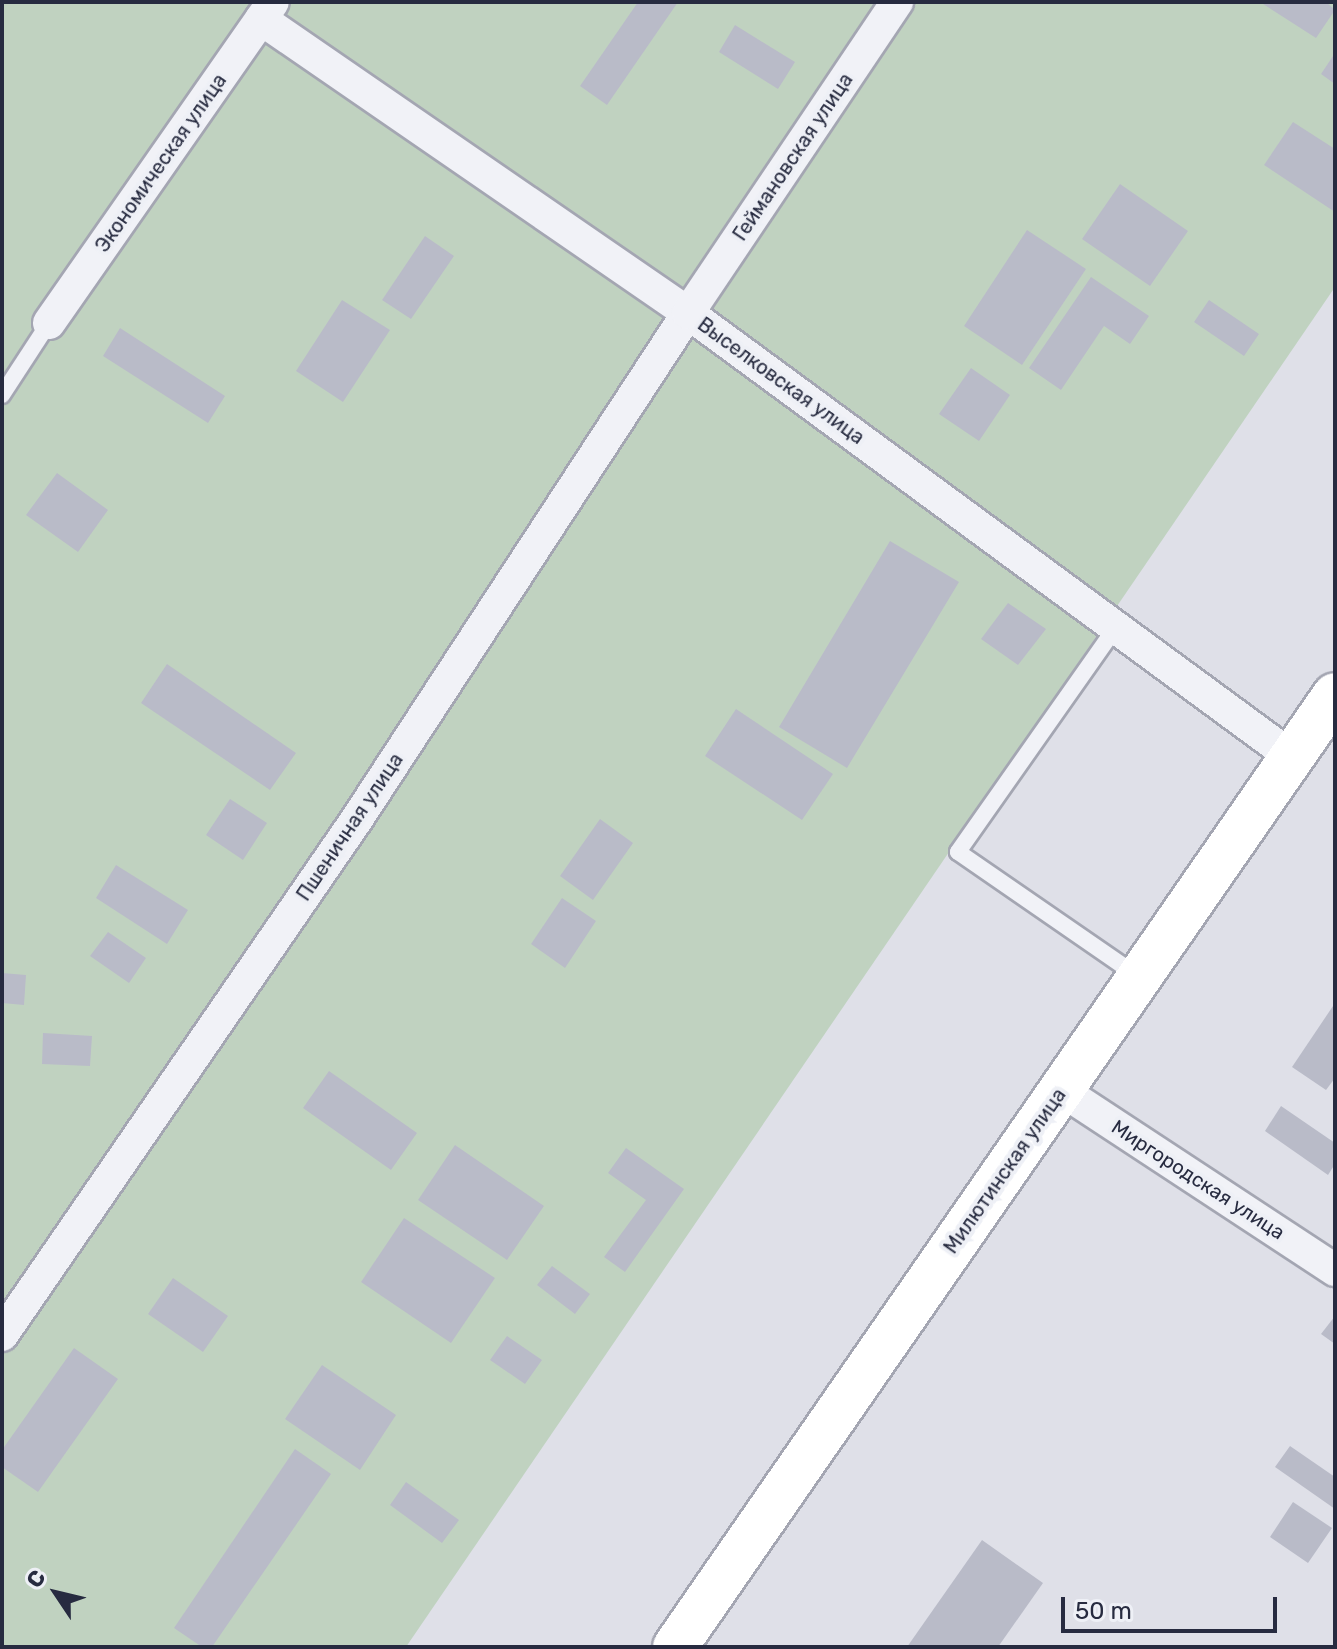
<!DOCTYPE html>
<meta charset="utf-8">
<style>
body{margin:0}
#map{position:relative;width:1337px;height:1649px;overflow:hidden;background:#dfe0e8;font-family:Rubik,sans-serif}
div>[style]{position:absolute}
.green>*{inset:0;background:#c0d2c0}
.building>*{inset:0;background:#b9bbc8}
.roads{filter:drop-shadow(2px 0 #a4a6b2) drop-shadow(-2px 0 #a4a6b2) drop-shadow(0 2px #a4a6b2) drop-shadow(0 -2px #a4a6b2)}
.service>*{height:16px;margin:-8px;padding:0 8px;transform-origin:8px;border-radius:8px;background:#f1f2f7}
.minor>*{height:32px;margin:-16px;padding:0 16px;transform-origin:16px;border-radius:16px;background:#f1f2f7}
.secondary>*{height:44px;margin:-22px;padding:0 22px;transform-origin:22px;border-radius:22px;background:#fff}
span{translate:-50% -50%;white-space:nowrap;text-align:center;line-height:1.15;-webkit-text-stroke:8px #eef0f6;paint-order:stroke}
.street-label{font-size:20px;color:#272b40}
.frame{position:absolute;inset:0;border:4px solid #272b40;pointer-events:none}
.north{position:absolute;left:16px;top:1553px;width:80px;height:80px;-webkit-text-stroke:6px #eef0f6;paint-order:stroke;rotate:305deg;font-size:22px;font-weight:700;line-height:32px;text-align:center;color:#272b40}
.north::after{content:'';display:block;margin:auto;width:28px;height:36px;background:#272b40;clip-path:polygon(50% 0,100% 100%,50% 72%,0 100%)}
.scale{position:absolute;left:1061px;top:1597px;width:216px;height:36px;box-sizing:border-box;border:4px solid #272b40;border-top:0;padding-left:10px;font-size:24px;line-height:28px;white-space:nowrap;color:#272b40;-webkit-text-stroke:6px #eef0f6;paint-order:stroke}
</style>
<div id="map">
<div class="green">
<i style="clip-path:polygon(2px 2px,1335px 2px,1335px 287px,406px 1647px,2px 1647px)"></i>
</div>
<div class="building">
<i style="clip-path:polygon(638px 2px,678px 2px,607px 105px,580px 86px)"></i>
<i style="clip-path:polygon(1260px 2px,1326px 2px,1335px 10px,1316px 38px)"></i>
<i style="clip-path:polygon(735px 25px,795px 62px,778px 89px,719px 52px)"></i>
<i style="clip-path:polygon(1335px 53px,1335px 84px,1321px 74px)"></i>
<i style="clip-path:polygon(1293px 122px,1335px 149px,1335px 212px,1264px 165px)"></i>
<i style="clip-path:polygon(1120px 184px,1188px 231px,1150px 286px,1082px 239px)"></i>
<i style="clip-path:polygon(1027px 230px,1086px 269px,1022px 365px,964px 326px)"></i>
<i style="clip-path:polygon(425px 236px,454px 256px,411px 319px,382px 300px)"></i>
<i style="clip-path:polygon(1091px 277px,1149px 316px,1130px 344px,1104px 326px,1061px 390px,1029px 368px)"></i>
<i style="clip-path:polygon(342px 300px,390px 330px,343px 402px,296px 371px)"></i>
<i style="clip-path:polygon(1209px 300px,1259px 334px,1244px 356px,1194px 322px)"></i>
<i style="clip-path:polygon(120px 328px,225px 396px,208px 423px,103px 356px)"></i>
<i style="clip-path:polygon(971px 368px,1010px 395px,979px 441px,939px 414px)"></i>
<i style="clip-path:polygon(57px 473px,108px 510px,78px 552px,26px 515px)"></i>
<i style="clip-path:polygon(890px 541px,959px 582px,847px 768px,779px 727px)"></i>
<i style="clip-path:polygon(1008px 603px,1046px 629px,1018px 665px,981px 639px)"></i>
<i style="clip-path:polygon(167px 664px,296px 753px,270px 790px,141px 703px)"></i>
<i style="clip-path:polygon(736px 709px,833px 774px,802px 820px,705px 756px)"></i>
<i style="clip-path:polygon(230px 799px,267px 823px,243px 860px,206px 835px)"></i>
<i style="clip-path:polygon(600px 819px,633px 843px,593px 900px,560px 876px)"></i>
<i style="clip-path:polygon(116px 865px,188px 910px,167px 944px,96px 898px)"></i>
<i style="clip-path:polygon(562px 898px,596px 921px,565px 968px,531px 944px)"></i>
<i style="clip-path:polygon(108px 932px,146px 958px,129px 983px,90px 956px)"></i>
<i style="clip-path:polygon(2px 973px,26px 975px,24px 1005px,2px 1003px)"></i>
<i style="clip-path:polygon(1335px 1003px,1335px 1078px,1326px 1090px,1292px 1067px)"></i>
<i style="clip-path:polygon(43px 1033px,92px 1036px,90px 1066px,42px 1064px)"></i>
<i style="clip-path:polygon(329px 1071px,417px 1133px,391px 1170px,303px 1108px)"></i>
<i style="clip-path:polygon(1281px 1106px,1335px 1143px,1335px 1164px,1328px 1175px,1265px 1131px)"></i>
<i style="clip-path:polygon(455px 1145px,544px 1206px,507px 1260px,418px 1200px)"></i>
<i style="clip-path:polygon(626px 1148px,684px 1189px,625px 1272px,604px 1257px,646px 1200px,608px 1173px)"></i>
<i style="clip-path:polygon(404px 1218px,495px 1278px,451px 1343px,361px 1282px)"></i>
<i style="clip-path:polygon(552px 1266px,590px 1294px,575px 1314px,537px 1285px)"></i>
<i style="clip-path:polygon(173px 1278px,228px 1316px,203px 1352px,148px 1314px)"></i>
<i style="clip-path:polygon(1335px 1316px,1335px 1344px,1321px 1334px)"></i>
<i style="clip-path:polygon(507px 1336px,542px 1360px,525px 1384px,490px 1360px)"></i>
<i style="clip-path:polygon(74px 1348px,118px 1379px,38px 1492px,2px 1467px,2px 1450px)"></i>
<i style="clip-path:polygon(322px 1365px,396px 1415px,360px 1470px,285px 1419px)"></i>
<i style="clip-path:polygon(1290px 1446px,1335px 1477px,1335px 1509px,1275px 1467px)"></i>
<i style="clip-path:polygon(295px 1449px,331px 1474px,212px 1647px,202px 1647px,174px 1628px)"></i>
<i style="clip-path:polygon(406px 1482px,459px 1520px,442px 1543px,390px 1505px)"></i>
<i style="clip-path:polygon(1293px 1502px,1332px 1528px,1308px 1563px,1270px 1537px)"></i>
<i style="clip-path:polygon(982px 1540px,1043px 1583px,998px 1647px,907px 1647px)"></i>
</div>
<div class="roads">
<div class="service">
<i style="left:2px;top:395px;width:86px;rotate:-56.9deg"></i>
<i style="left:1116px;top:627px;width:275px;rotate:125.1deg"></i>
<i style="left:958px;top:852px;width:219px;rotate:34.6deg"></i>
</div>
<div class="minor">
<i style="left:261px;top:19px;width:518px;rotate:34.55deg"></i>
<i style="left:688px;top:313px;width:750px;rotate:36.32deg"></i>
<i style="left:49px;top:323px;width:391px;rotate:-55.1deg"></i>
<i style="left:1061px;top:1090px;width:328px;rotate:33.3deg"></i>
<i style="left:2px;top:1335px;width:626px;rotate:-55.47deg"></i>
<i style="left:357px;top:819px;width:605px;rotate:-56.81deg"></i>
<i style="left:688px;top:313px;width:375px;rotate:-56.1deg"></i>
</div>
<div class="secondary">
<i style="left:675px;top:1647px;width:1158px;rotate:-55.27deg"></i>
</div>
</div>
<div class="street-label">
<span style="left:793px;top:157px;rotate:-56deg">Геймановская улица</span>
<span style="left:161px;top:163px;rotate:-55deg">Экономическая улица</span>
<span style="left:781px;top:381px;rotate:36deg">Выселковская улица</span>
<span style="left:350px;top:827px;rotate:-56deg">Пшеничная улица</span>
<span style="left:1005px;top:1171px;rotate:-55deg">Милютинская улица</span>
<span style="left:1198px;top:1180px;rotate:33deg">Миргородская улица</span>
</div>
<div class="frame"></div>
<div class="north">С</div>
<div class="scale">50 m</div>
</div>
